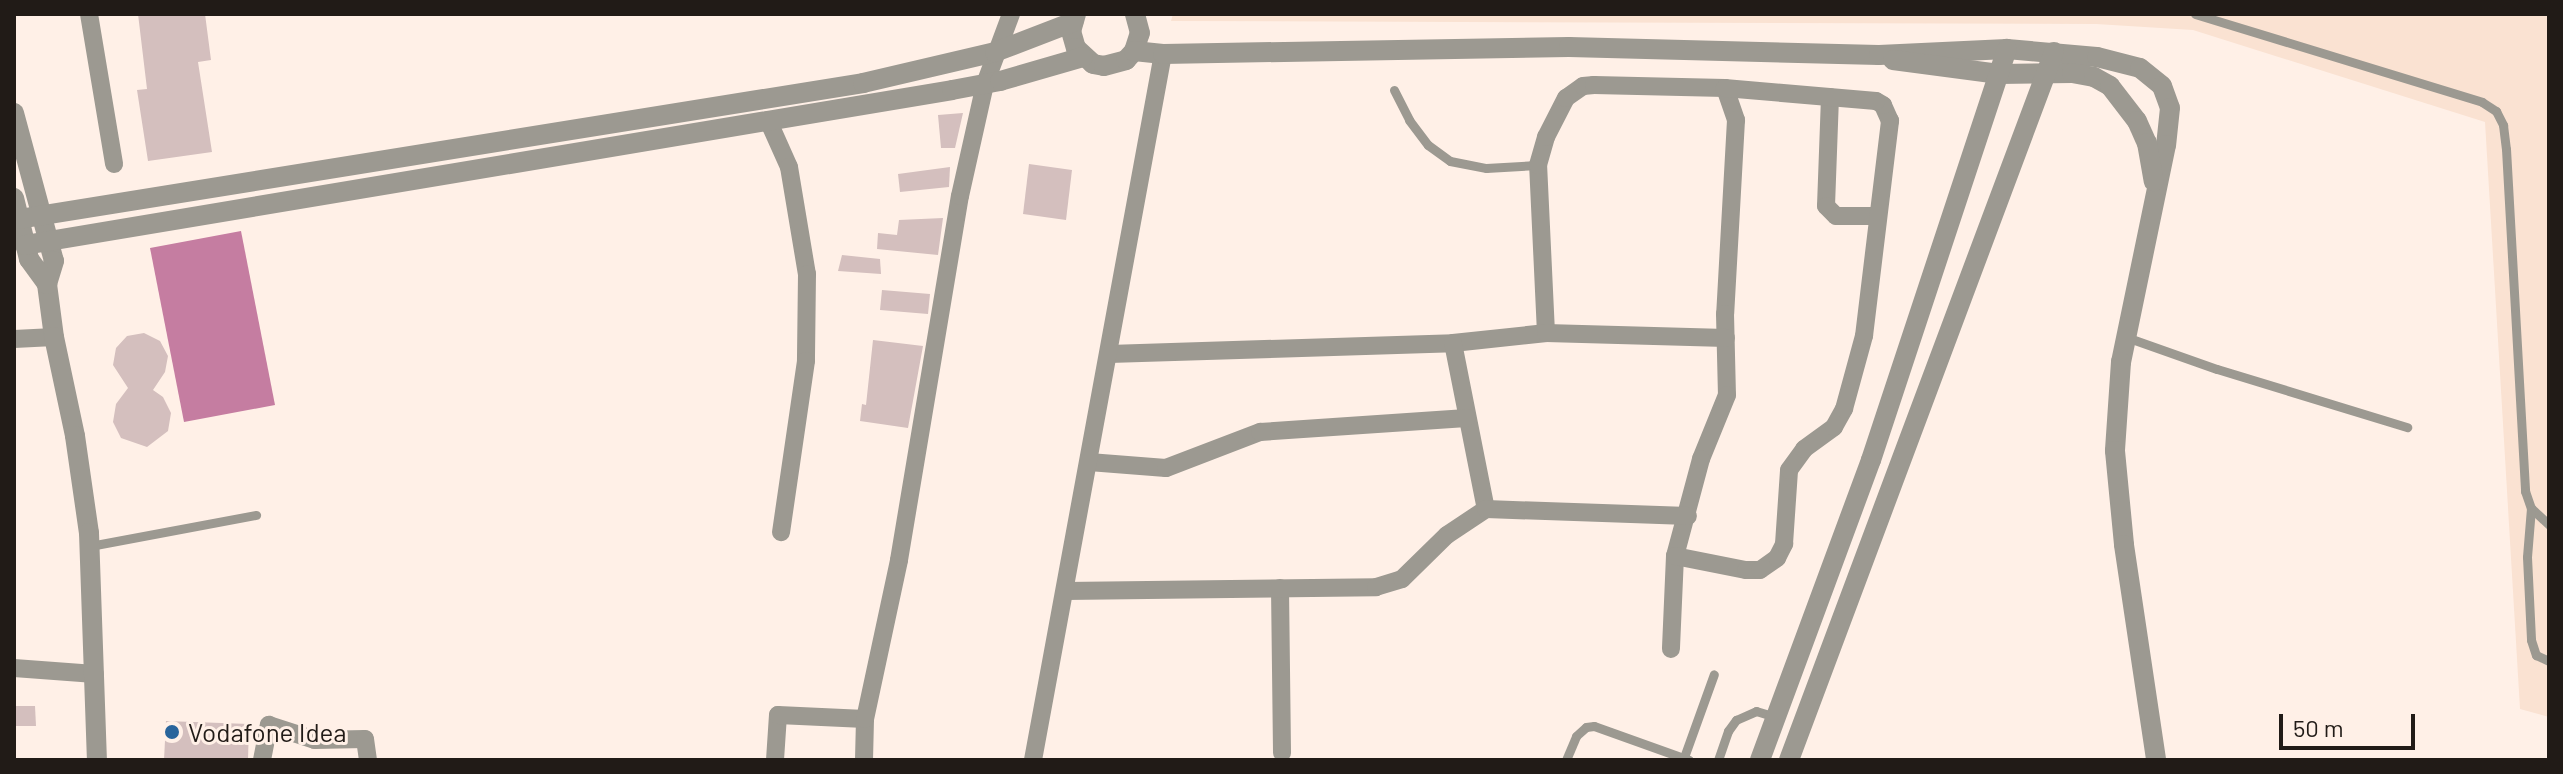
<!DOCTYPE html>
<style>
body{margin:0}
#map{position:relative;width:2563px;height:774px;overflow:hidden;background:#fff0e7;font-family:Barlow,sans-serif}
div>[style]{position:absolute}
.built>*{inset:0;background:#fae2d2}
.water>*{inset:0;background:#c57da1}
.building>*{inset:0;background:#d4bfbe}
.service>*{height:9px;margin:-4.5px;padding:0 4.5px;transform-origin:4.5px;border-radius:4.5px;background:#9c9991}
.minor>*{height:18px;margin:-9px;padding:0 9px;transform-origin:9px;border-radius:9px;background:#9c9991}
.tertiary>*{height:20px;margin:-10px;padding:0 10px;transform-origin:10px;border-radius:10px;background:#9c9991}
.dots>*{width:22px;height:22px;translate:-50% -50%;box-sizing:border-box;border:4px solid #fff0e7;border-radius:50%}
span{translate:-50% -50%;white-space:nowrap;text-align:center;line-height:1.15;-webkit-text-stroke:6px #fff0e7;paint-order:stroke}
.poi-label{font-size:26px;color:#211b17}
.left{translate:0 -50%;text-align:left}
.frame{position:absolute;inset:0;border:16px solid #211b17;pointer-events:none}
.scale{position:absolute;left:2279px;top:714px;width:136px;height:36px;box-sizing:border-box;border:4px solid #211b17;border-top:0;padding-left:10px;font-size:24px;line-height:28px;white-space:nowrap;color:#211b17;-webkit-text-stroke:6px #fff0e7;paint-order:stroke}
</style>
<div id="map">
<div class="built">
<i style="clip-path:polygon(1173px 14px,2549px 14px,2549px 717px,2520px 709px,2485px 122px,2193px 30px,2096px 24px,1171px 21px)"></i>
</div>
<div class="water">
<i style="clip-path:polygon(241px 231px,275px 405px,184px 422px,150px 248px)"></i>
</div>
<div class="building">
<i style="clip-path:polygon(138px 14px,205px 14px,211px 60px,198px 62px,212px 152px,148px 161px,137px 90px,147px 89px)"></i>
<i style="clip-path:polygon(963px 113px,955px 148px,941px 148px,938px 115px)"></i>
<i style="clip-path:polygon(1029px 164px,1072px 170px,1066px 220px,1023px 214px)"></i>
<i style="clip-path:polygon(950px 167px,949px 187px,900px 192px,898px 174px)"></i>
<i style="clip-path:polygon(943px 218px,938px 255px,877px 249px,878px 233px,897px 235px,899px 220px)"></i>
<i style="clip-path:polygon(842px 255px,880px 259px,881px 274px,838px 271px)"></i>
<i style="clip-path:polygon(882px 290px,930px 294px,928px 314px,880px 310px)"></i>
<i style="clip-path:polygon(144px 333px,160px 341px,168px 356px,165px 372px,153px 390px,163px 397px,171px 413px,168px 431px,147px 447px,121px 438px,113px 422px,116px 404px,128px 388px,113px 365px,116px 348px,127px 336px)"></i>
<i style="clip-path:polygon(873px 340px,923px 346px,908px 428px,860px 421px,862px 404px,866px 405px)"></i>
<i style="clip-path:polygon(14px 706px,35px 706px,36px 726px,14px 726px)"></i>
<i style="clip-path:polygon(166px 721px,249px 724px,248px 760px,164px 760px)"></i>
</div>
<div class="service">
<i style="left:2195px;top:14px;width:300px;rotate:17deg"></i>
<i style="left:2482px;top:102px;width:17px;rotate:33deg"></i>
<i style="left:2496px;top:111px;width:16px;rotate:63deg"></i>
<i style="left:2503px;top:125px;width:24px;rotate:83deg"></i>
<i style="left:2506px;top:149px;width:343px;rotate:86.8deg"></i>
<i style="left:2525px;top:491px;width:18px;rotate:71deg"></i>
<i style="left:2531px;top:508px;width:25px;rotate:43deg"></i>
<i style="left:1394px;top:90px;width:34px;rotate:63deg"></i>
<i style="left:1409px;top:120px;width:31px;rotate:53deg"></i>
<i style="left:1428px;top:145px;width:27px;rotate:36deg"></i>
<i style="left:1450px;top:161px;width:37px;rotate:11deg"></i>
<i style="left:1486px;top:168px;width:52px;rotate:-3.3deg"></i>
<i style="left:2126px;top:337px;width:96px;rotate:19.4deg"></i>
<i style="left:2217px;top:369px;width:199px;rotate:17deg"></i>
<i style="left:2531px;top:508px;width:49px;rotate:94.7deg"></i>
<i style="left:2527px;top:557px;width:83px;rotate:87.2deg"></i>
<i style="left:2531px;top:640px;width:16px;rotate:72deg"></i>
<i style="left:2536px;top:655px;width:14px;rotate:25deg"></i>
<i style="left:90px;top:546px;width:169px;rotate:-10.6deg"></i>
<i style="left:1566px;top:760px;width:26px;rotate:-67deg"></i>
<i style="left:1576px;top:736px;width:13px;rotate:-42deg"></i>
<i style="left:1586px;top:727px;width:8px;rotate:-7deg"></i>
<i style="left:1594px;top:726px;width:101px;rotate:19.7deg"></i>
<i style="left:1683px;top:760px;width:91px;rotate:-70.2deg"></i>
<i style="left:1718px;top:760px;width:31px;rotate:-71deg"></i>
<i style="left:1728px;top:731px;width:14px;rotate:-54deg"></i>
<i style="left:1736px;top:720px;width:22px;rotate:-24deg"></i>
<i style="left:1756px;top:711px;width:21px;rotate:17deg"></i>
</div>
<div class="minor">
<i style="left:89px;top:14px;width:152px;rotate:80.5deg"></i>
<i style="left:1830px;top:97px;width:109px;rotate:92.1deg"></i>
<i style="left:1826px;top:206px;width:14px;rotate:45deg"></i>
<i style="left:1836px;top:216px;width:42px"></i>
<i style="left:768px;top:120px;width:51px;rotate:65.9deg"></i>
<i style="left:789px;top:167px;width:109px;rotate:80.5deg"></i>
<i style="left:807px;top:274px;width:87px;rotate:90.7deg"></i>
<i style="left:806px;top:361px;width:173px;rotate:98.3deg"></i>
<i style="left:1546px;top:333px;width:168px;rotate:-92.7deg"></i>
<i style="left:1538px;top:165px;width:29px;rotate:-74deg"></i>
<i style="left:1546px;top:137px;width:44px;rotate:-62.9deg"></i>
<i style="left:1566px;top:98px;width:21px;rotate:-35deg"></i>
<i style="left:1583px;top:86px;width:11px;rotate:-5deg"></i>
<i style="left:1594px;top:85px;width:131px;rotate:1.3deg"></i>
<i style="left:1725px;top:88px;width:34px;rotate:71deg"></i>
<i style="left:1736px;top:120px;width:194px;rotate:93.2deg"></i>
<i style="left:1725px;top:314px;width:81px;rotate:88.6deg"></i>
<i style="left:1727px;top:395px;width:69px;rotate:112.1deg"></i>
<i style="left:1701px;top:459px;width:100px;rotate:105deg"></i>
<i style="left:1675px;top:556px;width:93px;rotate:92.5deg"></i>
<i style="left:14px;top:339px;width:40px;rotate:-2.9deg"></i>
<i style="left:1453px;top:343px;width:94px;rotate:-6.1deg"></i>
<i style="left:1546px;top:333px;width:180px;rotate:1.6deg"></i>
<i style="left:1109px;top:354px;width:344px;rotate:-1.8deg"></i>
<i style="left:1453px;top:343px;width:169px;rotate:78.8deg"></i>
<i style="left:1089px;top:462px;width:77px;rotate:4.5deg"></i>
<i style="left:1166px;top:468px;width:101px;rotate:-21deg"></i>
<i style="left:1260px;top:432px;width:207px;rotate:-3.9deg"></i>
<i style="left:1675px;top:556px;width:72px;rotate:11.2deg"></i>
<i style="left:1746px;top:570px;width:14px"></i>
<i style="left:1760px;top:570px;width:21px;rotate:-35deg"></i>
<i style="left:1777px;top:558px;width:16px;rotate:-63deg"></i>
<i style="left:1784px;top:544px;width:74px;rotate:-86.1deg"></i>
<i style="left:1789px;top:470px;width:26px;rotate:-54deg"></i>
<i style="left:1804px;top:449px;width:37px;rotate:-36deg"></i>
<i style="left:1834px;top:427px;width:21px;rotate:-61deg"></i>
<i style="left:1844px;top:409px;width:76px;rotate:-74.7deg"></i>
<i style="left:1864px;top:336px;width:217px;rotate:-83.1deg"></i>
<i style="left:1890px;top:121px;width:17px;rotate:-114deg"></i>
<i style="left:1883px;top:105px;width:8px;rotate:-150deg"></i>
<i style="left:1876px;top:101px;width:152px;rotate:-175.1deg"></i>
<i style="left:1280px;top:588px;width:165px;rotate:89.3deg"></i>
<i style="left:1065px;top:591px;width:311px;rotate:-0.7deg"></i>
<i style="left:1376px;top:587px;width:27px;rotate:-17deg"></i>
<i style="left:1402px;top:579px;width:63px;rotate:-44.4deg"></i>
<i style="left:1447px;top:535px;width:47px;rotate:-33.7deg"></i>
<i style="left:1486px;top:509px;width:202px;rotate:2deg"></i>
<i style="left:14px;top:668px;width:81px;rotate:4.2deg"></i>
<i style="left:262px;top:760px;width:36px;rotate:-79deg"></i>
<i style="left:269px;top:725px;width:48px;rotate:18.1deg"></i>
<i style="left:315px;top:740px;width:50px;rotate:-1.1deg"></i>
<i style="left:365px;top:739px;width:21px;rotate:82deg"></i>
<i style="left:775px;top:760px;width:45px;rotate:-86.2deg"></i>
<i style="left:778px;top:715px;width:87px;rotate:2.6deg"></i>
<i style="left:864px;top:760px;width:41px;rotate:-88.6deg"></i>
<i style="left:865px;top:719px;width:163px;rotate:-77.9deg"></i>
<i style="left:899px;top:560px;width:369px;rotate:-80.5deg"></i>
<i style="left:960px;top:196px;width:115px;rotate:-77.4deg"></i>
<i style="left:985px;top:84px;width:75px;rotate:-69.6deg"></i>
<i style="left:1033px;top:760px;width:718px;rotate:-79.57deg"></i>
</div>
<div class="tertiary">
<i style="left:1076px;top:14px;width:18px;rotate:106deg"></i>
<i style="left:1071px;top:31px;width:18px;rotate:74deg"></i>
<i style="left:1076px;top:48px;width:23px;rotate:43deg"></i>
<i style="left:1093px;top:64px;width:11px;rotate:10deg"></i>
<i style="left:1104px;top:66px;width:23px;rotate:-15deg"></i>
<i style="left:1126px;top:60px;width:12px;rotate:-48deg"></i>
<i style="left:1134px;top:51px;width:19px;rotate:-72deg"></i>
<i style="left:1140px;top:33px;width:20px;rotate:-105deg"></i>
<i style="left:1134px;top:51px;width:29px;rotate:6deg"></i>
<i style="left:1163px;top:54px;width:406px;rotate:-1deg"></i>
<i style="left:1569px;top:47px;width:310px;rotate:1.5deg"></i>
<i style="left:1879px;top:55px;width:128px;rotate:-2.7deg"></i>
<i style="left:2007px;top:49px;width:90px;rotate:5.1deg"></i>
<i style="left:2097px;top:57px;width:44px;rotate:14.3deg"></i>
<i style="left:2140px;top:68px;width:28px;rotate:39deg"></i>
<i style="left:2162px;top:86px;width:23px;rotate:70deg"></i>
<i style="left:2170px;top:108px;width:37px;rotate:96deg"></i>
<i style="left:2166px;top:145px;width:222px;rotate:101.7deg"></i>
<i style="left:2121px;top:362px;width:89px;rotate:93.9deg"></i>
<i style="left:2115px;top:451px;width:94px;rotate:84.5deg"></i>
<i style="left:2124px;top:545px;width:217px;rotate:81.5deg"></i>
<i style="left:1893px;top:60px;width:107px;rotate:7.5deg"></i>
<i style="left:1999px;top:74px;width:73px;rotate:-0.8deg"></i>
<i style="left:2072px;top:73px;width:22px;rotate:10deg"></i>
<i style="left:2094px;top:77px;width:18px;rotate:29deg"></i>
<i style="left:2110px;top:86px;width:44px;rotate:52.4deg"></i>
<i style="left:2137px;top:121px;width:24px;rotate:66deg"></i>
<i style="left:2147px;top:143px;width:39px;rotate:80deg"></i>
<i style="left:14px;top:113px;width:153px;rotate:74.9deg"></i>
<i style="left:54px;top:261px;width:24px;rotate:107deg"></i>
<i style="left:47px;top:284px;width:53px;rotate:82.5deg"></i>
<i style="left:54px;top:337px;width:101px;rotate:78deg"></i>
<i style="left:75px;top:436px;width:98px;rotate:81.8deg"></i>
<i style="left:89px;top:533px;width:227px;rotate:88deg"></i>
<i style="left:14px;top:198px;width:63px;rotate:76.2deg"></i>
<i style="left:29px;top:259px;width:31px;rotate:54deg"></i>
<i style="left:19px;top:219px;width:855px;rotate:-9.15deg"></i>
<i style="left:863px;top:83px;width:136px;rotate:-13.2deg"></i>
<i style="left:995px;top:52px;width:84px;rotate:-21deg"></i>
<i style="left:25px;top:245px;width:940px;rotate:-9.49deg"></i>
<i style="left:952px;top:90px;width:49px;rotate:-10.6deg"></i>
<i style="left:1000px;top:81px;width:86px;rotate:-16.1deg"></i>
<i style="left:1760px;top:760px;width:320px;rotate:-69.7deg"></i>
<i style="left:1871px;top:460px;width:433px;rotate:-71.7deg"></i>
<i style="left:1789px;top:760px;width:756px;rotate:-69.48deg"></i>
</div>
<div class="dots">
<i style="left:172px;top:732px;background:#29649b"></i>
</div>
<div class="poi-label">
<span class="left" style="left:188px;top:732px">Vodafone Idea</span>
</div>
<div class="frame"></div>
<div class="scale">50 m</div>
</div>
